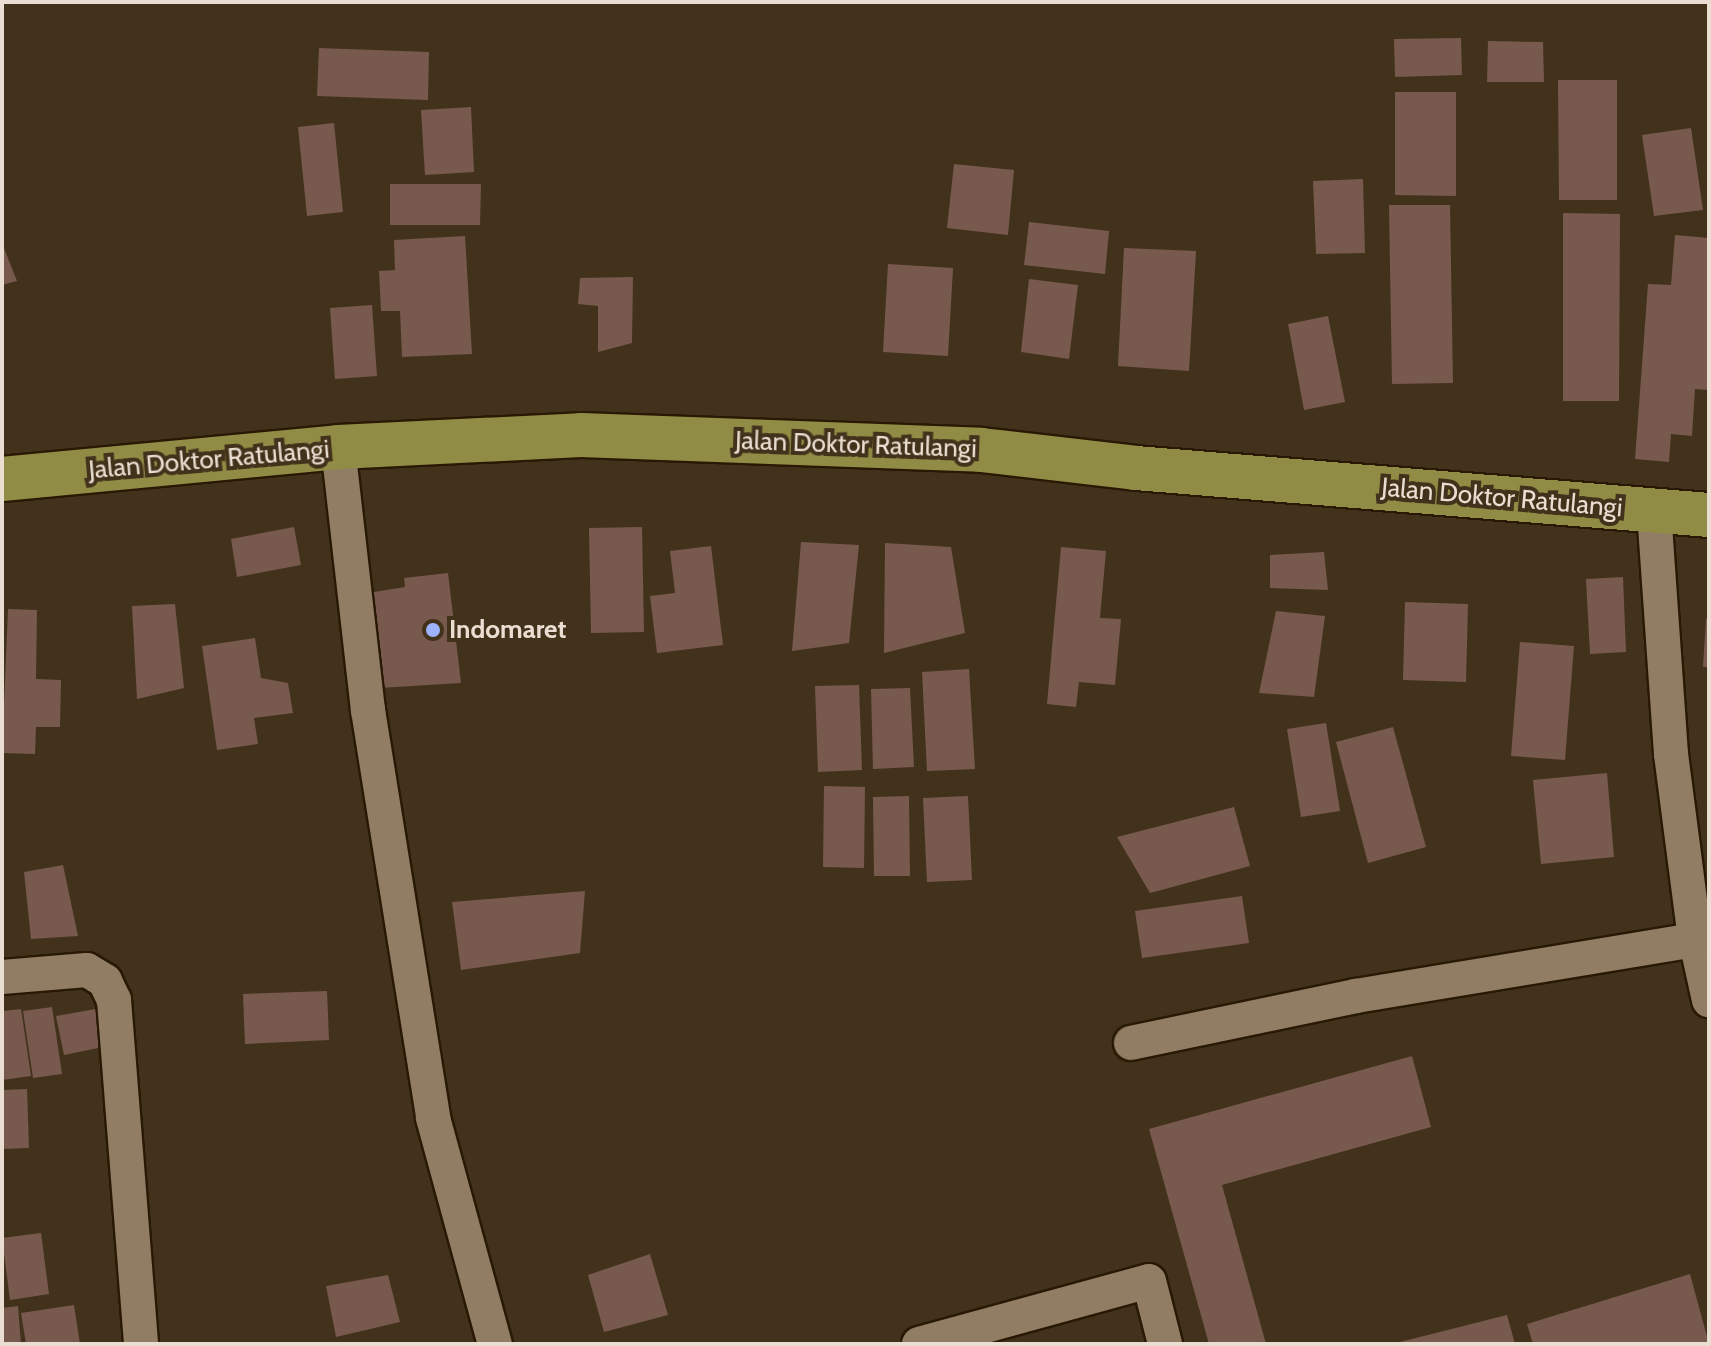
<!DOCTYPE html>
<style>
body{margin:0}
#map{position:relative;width:1711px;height:1346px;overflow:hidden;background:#43321b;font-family:Cabin,sans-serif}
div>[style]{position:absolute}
.building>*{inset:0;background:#77594e}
.roads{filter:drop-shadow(2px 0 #291904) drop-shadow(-2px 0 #291904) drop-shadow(0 2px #291904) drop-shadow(0 -2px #291904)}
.street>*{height:34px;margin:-17px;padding:0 17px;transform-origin:17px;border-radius:17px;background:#907d64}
.highway>*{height:44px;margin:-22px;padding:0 22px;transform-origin:22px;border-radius:22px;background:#918c45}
.dots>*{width:22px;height:22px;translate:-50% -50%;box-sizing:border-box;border:4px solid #43321b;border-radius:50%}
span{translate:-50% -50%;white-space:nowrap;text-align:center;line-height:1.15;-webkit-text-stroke:8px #43321b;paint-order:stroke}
.street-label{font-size:26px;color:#e9ded1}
.poi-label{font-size:26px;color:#e9ded1;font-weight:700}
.left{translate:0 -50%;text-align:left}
.frame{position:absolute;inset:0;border:4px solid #e9ded1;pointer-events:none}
</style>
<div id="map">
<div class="building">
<i style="clip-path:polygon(1461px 38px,1462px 75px,1395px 77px,1394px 39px)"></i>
<i style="clip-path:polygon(1488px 41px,1543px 42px,1544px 82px,1487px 82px)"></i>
<i style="clip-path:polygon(319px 48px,429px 52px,428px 100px,317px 96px)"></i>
<i style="clip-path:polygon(1558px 80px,1617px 80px,1617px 200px,1559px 200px)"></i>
<i style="clip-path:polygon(1395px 92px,1456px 92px,1456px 196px,1395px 195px)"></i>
<i style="clip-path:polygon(471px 107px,474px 172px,425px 175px,421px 110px)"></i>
<i style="clip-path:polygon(334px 123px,343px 212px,307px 216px,298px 127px)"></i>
<i style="clip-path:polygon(1691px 128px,1703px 210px,1654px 216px,1642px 135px)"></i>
<i style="clip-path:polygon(954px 164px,1014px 170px,1008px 235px,947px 228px)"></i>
<i style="clip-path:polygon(1363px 179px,1365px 253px,1316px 254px,1313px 181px)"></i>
<i style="clip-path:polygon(390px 184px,481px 184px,480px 225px,390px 225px)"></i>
<i style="clip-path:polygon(1389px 205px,1450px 205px,1453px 383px,1392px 384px)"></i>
<i style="clip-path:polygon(1563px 213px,1620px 214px,1619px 401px,1563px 401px)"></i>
<i style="clip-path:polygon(1029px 222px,1109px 231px,1105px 274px,1024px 265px)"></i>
<i style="clip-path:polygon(1675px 235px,1709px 238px,1709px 390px,1695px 389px,1692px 436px,1671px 434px,1669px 462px,1635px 459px,1648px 284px,1671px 285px)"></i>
<i style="clip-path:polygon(465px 236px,472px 354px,402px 357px,400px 311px,381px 311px,379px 271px,395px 270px,394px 240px)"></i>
<i style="clip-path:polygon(2px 243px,17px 281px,2px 285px)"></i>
<i style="clip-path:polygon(1124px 248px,1196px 251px,1189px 371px,1118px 366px)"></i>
<i style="clip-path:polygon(888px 264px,953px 268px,948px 356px,883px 352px)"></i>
<i style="clip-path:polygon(633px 277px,632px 343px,598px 352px,598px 306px,578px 304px,580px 278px)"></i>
<i style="clip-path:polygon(1029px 279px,1078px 285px,1069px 359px,1021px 352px)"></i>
<i style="clip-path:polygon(372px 305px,377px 376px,335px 379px,330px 308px)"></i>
<i style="clip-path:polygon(1328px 316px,1345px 402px,1304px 410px,1288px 324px)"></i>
<i style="clip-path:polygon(294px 527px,301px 565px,237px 577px,231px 539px)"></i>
<i style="clip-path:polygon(642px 527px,644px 632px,591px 633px,589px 528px)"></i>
<i style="clip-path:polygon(801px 542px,859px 545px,849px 643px,792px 651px)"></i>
<i style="clip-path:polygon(885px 543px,951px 547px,965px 633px,884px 653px)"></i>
<i style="clip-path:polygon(711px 546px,723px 645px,657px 653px,650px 596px,675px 593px,670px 551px)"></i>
<i style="clip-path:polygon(1061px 547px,1106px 551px,1100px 618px,1121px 619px,1115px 685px,1079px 682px,1076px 707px,1047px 704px)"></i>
<i style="clip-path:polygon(1324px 552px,1328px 590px,1270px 588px,1270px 555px)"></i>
<i style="clip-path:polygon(448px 573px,461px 683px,379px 688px,368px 593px,405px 587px,404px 578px)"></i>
<i style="clip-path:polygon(1623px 577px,1626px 652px,1590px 654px,1586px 579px)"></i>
<i style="clip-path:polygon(1405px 602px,1468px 604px,1466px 682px,1403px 680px)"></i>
<i style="clip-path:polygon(175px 604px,184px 688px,137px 699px,132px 606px)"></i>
<i style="clip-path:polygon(8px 609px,37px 610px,36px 679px,61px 680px,60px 727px,36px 727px,35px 754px,2px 753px)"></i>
<i style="clip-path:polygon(1276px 611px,1325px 616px,1314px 697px,1259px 693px)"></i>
<i style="clip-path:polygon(1706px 619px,1709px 619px,1709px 667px,1703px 667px)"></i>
<i style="clip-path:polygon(255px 638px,261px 678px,288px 683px,293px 713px,254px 718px,258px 744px,217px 750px,202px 646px)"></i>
<i style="clip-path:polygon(1520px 642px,1574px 646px,1565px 760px,1511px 756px)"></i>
<i style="clip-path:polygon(969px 669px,975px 769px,927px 771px,922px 672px)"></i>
<i style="clip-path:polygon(859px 685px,862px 770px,818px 772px,815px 686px)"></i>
<i style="clip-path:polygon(910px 688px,914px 767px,873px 769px,871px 689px)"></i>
<i style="clip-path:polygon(1326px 723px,1340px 811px,1301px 817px,1287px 729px)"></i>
<i style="clip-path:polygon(1393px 727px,1426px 847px,1368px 863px,1336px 742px)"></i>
<i style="clip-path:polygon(1607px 773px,1614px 857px,1541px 864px,1533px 780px)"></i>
<i style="clip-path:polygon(824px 786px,865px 787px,864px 868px,823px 867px)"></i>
<i style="clip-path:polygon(909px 796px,910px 876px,874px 876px,873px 797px)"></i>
<i style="clip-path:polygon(968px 796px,972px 880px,927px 882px,923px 798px)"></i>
<i style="clip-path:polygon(1234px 807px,1250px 866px,1150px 893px,1117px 837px)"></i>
<i style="clip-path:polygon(63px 865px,78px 936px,31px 939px,24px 872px)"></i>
<i style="clip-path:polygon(585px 891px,580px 953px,461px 970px,452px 902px)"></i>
<i style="clip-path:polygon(1242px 896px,1249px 943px,1142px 958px,1135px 911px)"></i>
<i style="clip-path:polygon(327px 991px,329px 1040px,245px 1044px,243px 994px)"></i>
<i style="clip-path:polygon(52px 1007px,62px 1074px,33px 1078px,23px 1011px)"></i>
<i style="clip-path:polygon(21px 1009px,31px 1076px,2px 1080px,2px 1011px)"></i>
<i style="clip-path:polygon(96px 1009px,103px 1047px,64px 1055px,56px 1016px)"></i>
<i style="clip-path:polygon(1412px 1056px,1431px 1127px,1222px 1185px,1266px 1344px,1209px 1344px,1149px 1129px)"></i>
<i style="clip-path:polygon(27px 1089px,29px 1148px,2px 1149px,2px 1090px)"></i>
<i style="clip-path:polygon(41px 1233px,49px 1294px,10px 1300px,2px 1238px)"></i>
<i style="clip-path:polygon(650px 1254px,668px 1315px,604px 1332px,588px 1275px)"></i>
<i style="clip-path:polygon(1690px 1274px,1709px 1344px,1533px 1344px,1527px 1324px)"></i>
<i style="clip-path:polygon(388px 1275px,400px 1322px,336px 1337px,326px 1286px)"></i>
<i style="clip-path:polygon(74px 1305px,80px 1344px,26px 1344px,21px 1313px)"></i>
<i style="clip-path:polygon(18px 1306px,21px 1344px,2px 1344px,2px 1308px)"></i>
<i style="clip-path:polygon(1507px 1315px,1515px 1344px,1397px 1344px,1396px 1343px)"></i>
</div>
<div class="roads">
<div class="street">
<i style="left:338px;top:447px;width:265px;rotate:83.5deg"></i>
<i style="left:368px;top:710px;width:413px;rotate:80.9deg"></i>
<i style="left:433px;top:1118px;width:234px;rotate:74.7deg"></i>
<i style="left:1654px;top:511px;width:244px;rotate:86deg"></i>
<i style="left:1671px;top:754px;width:179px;rotate:82.6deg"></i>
<i style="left:1694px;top:932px;width:70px;rotate:77.6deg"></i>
<i style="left:2px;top:977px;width:85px;rotate:-4.7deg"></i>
<i style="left:87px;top:970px;width:21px;rotate:31deg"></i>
<i style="left:105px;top:981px;width:21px;rotate:65deg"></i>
<i style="left:114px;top:1000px;width:345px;rotate:85.5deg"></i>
<i style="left:1131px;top:1043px;width:230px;rotate:-11.8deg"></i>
<i style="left:1356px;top:996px;width:345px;rotate:-9.4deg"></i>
<i style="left:919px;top:1344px;width:238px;rotate:-15.3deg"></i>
<i style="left:1149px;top:1281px;width:65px;rotate:75.7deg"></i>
</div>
<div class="highway">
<i style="left:2px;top:479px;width:338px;rotate:-5.4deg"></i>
<i style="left:338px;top:447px;width:243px;rotate:-2.8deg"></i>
<i style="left:581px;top:435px;width:400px;rotate:2.1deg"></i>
<i style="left:981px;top:450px;width:156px;rotate:6.6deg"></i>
<i style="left:1136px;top:468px;width:575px;rotate:4.69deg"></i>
</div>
</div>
<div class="dots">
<i style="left:433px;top:630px;background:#9db4fd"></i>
</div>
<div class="street-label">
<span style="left:856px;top:445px;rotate:2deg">Jalan Doktor Ratulangi</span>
<span style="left:209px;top:460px;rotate:-5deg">Jalan Doktor Ratulangi</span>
<span style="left:1502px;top:498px;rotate:5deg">Jalan Doktor Ratulangi</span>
</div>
<div class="poi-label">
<span class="left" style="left:449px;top:630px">Indomaret</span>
</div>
<div class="frame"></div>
</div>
